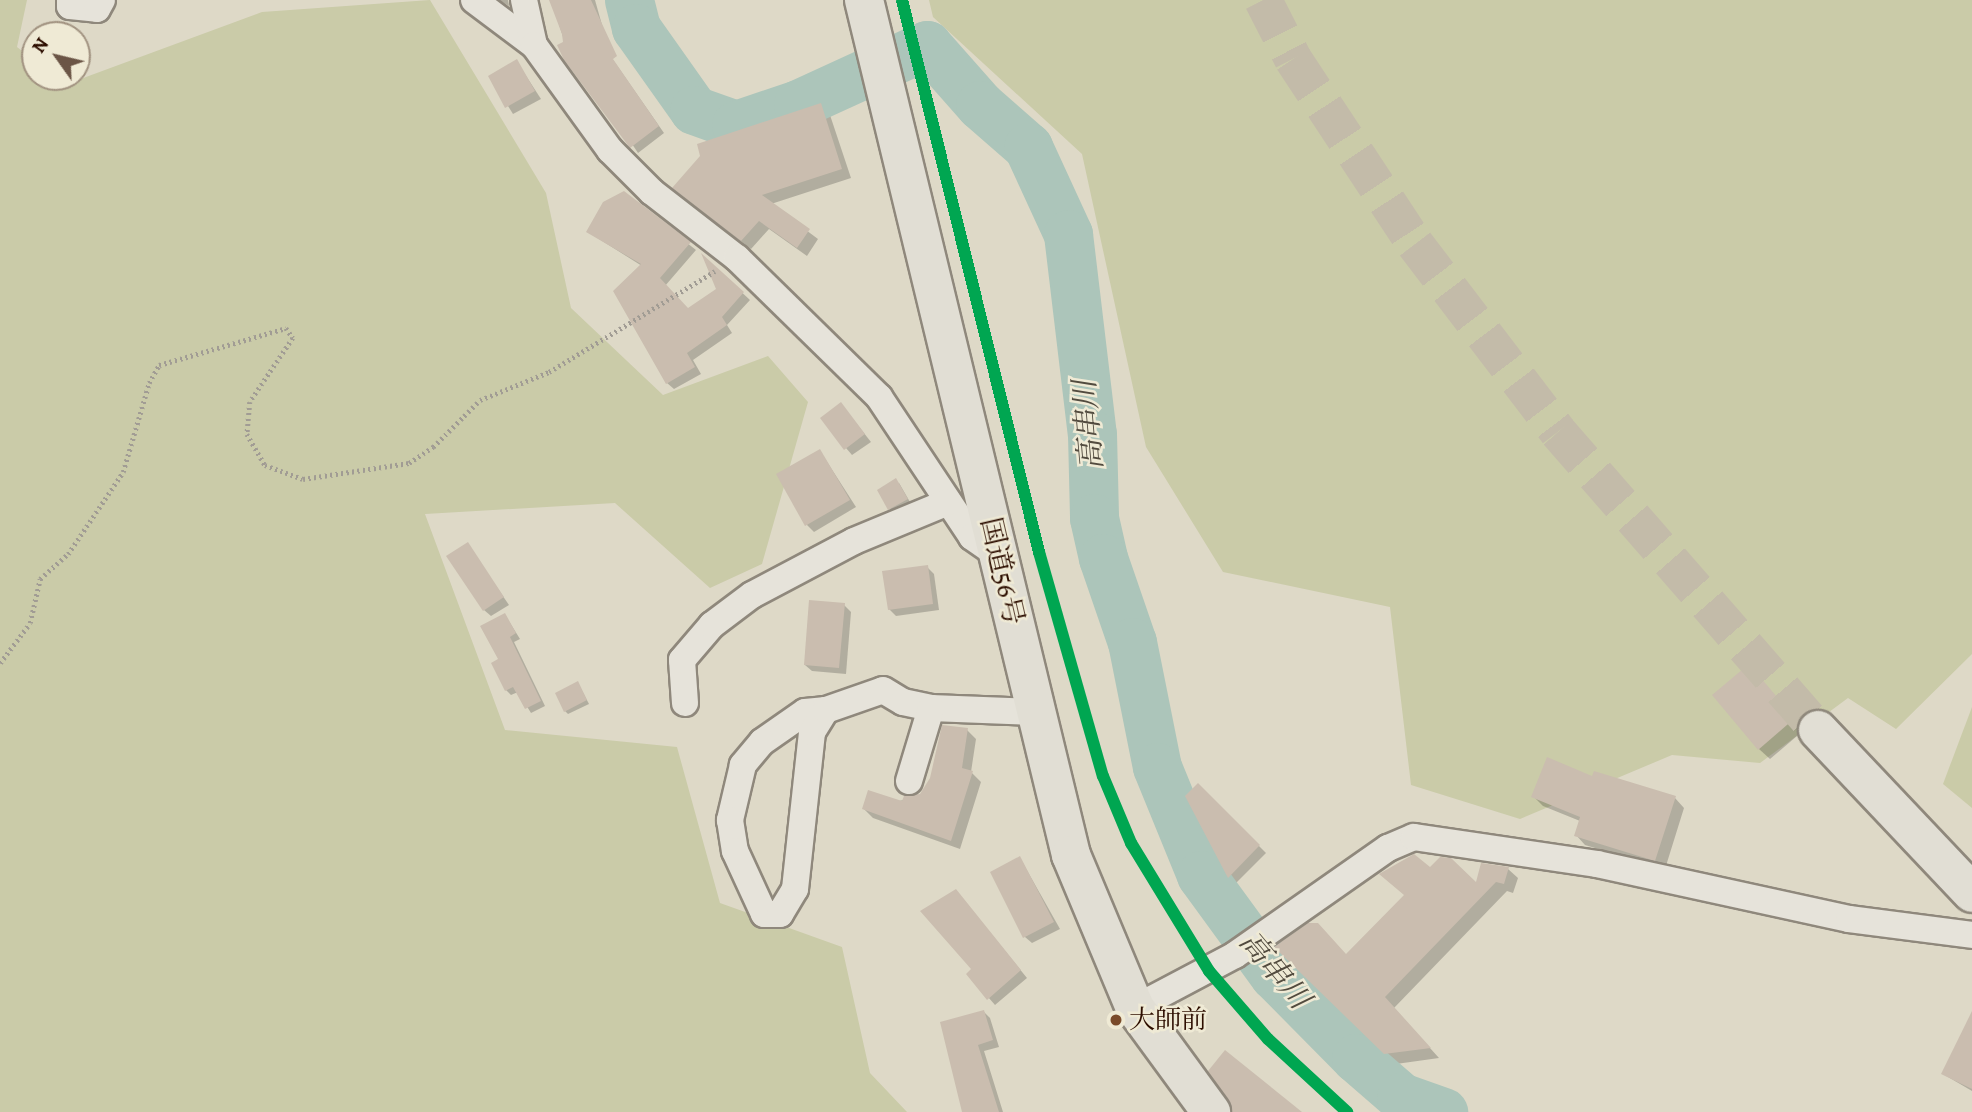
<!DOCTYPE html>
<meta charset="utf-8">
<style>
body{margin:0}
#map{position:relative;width:1972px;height:1112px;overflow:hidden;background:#ded9c7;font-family:Alegreya,"Noto Serif JP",serif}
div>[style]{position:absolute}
.green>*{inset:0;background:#cacba8}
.shadow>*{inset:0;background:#0003}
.river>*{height:49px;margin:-24.5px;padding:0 24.5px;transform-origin:24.5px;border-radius:24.5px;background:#acc5ba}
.building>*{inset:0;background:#cabdaf}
.highway-tunnel>*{height:38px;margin-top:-19px;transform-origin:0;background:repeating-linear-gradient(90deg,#c3bba9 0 38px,transparent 0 57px)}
.path>*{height:4.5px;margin-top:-2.25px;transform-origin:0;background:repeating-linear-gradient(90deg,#a19c94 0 2px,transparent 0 5.5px)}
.roads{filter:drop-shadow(2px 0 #8f887c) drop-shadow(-2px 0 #8f887c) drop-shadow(0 2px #8f887c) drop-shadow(0 -2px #8f887c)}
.minor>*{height:26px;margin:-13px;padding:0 13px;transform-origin:13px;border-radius:13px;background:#e6e3da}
.highway>*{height:38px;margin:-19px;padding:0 19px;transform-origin:19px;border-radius:19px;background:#e1ded4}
.rail-1>*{height:12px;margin:-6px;padding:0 6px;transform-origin:6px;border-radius:6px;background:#00a651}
.dots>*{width:19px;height:19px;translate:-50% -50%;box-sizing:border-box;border:4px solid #efead5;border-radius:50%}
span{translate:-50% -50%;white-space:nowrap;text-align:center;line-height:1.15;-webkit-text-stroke:5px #efead5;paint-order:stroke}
.bus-label{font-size:26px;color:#2d0e00}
.left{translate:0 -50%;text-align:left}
.street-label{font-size:28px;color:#2d0e00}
.water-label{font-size:30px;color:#524b3f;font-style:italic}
.north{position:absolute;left:21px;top:21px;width:70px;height:70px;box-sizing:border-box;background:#efead5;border:2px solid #a19280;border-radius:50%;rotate:304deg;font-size:19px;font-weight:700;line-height:28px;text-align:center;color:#2d0e00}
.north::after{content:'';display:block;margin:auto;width:24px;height:32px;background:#6b5546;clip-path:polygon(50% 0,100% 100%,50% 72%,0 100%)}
</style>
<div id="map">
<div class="green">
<i style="clip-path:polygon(0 0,27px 0,17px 47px,35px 61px,35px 77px,57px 77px,67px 84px,262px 12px,430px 0,546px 193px,571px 308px,663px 395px,768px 356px,808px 402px,762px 564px,710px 588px,615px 503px,425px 514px,505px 730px,677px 747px,720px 903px,842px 947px,870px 1073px,907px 1112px,0 1112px)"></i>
<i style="clip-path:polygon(929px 0,1972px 0,1972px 654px,1896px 729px,1848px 698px,1760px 763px,1672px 755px,1520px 819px,1411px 785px,1390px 607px,1223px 572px,1146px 447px,1082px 154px,933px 17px)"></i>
<i style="clip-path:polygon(1972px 707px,1972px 808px,1943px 784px)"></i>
</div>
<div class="shadow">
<i style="clip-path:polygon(499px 0,508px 0,509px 6px)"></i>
<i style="clip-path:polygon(551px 0,595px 0,611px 57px,664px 133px,638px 153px,565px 43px)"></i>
<i style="clip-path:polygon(517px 62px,541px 99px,513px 114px,490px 77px)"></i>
<i style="clip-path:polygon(821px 105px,830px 115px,851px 178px,771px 204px,818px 239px,807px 256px,769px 229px,751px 249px,684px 197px)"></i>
<i style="clip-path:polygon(624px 193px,696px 250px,665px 286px,688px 310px,719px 289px,706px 259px,750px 300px,727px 325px,732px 333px,693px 360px,701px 374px,674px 389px,667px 383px,642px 266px,588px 232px)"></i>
<i style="clip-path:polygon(841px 404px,871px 442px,852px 455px,846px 448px)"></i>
<i style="clip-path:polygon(820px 451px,856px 507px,814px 532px,807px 525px)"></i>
<i style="clip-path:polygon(899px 483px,910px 502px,893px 511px,890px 509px)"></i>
<i style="clip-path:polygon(467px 544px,509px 605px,491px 616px,484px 610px)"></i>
<i style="clip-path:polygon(927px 567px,934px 574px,939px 610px,896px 616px,889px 609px)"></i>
<i style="clip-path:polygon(844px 605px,851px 612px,846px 674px,812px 671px,805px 665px)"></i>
<i style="clip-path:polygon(505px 615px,520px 639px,514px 642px,545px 706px,531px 713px,518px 692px,511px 695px,506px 690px,501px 660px)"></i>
<i style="clip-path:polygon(1749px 666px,1804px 730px,1770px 759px,1759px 749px)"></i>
<i style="clip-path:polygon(578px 683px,589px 704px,568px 714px,565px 711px)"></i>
<i style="clip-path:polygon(967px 730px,976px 739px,971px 772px,981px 782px,960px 849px,873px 818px,864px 809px,921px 796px)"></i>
<i style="clip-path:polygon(1594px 778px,1675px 798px,1684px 808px,1665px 869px,1585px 845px,1576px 835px,1580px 821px,1543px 806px,1533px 796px)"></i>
<i style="clip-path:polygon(1198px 785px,1266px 853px,1236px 883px,1229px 877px)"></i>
<i style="clip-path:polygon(1020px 858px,1060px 929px,1032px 943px,1025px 937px)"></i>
<i style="clip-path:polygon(1508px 869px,1518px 878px,1513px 893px,1507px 891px,1394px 1008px,1439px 1058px,1396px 1064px,1277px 947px,1347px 956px,1430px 870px,1476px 886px)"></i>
<i style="clip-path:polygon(962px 898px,1027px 978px,995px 1005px,968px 974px,974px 970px)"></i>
<i style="clip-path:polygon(984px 1012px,990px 1018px,999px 1047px,984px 1051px,1003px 1112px,964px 1112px)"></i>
<i style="clip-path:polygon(1972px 1015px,1972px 1091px,1943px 1074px)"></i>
</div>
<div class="river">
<i style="left:629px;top:0;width:29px;rotate:76deg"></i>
<i style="left:636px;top:28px;width:100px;rotate:54.7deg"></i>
<i style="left:694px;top:110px;width:45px;rotate:19.7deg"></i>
<i style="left:736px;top:125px;width:65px;rotate:-18.7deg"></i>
<i style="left:798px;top:104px;width:142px;rotate:-24.6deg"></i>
<i style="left:927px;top:45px;width:80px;rotate:48.5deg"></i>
<i style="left:980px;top:105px;width:64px;rotate:41.2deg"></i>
<i style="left:1028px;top:147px;width:96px;rotate:65.3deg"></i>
<i style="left:1068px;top:234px;width:201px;rotate:83.2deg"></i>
<i style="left:1092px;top:434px;width:84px;rotate:88.6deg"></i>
<i style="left:1094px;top:518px;width:41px;rotate:77.3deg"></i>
<i style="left:1103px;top:558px;width:89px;rotate:71deg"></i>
<i style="left:1132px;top:642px;width:127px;rotate:78.7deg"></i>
<i style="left:1157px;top:767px;width:117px;rotate:67.8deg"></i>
<i style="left:1201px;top:875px;width:124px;rotate:53.9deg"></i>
<i style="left:1274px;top:975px;width:117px;rotate:45.3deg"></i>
<i style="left:1356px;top:1058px;width:60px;rotate:40.9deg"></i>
<i style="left:1401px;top:1097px;width:45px;rotate:19.7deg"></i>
</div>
<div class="building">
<i style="clip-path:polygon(549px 0,591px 0,617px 56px,613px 59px,659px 126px,630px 148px,564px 60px,557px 45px,563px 42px,562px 34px)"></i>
<i style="clip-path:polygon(517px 59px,535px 91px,505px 108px,488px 76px)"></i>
<i style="clip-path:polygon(821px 103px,842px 169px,762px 195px,810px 229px,797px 248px,759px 221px,741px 241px,672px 188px,700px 156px,697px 144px)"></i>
<i style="clip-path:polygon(624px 191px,691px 242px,660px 278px,688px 308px,716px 289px,701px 253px,744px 292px,722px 317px,727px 325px,687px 353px,695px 367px,666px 384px,613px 291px,641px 264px,586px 232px,603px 202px)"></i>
<i style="clip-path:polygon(841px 402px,865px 434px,844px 450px,820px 418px)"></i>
<i style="clip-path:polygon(820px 449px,850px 500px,805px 526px,776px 474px)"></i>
<i style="clip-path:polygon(896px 478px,908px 499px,888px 510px,877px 490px)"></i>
<i style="clip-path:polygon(468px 542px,504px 597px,483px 611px,446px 556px)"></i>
<i style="clip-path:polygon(928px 565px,933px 604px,888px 610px,882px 571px)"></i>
<i style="clip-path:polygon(809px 600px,845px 603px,839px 668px,804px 665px)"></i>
<i style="clip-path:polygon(505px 613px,516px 633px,510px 637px,541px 701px,525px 709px,513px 687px,505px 691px,491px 663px,498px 659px,480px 626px)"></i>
<i style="clip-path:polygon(1749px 664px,1795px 718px,1758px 750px,1712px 695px)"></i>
<i style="clip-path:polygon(578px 681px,587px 700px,564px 712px,555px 693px)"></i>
<i style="clip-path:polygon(942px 725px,968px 728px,962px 768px,973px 771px,951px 841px,862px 809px,868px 790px,902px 801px,904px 796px,920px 794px,930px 778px)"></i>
<i style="clip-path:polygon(1547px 757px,1592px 776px,1594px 771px,1676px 796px,1655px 861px,1574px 836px,1580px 817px,1531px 797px)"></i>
<i style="clip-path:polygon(1198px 783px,1260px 845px,1228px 878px,1185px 796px)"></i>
<i style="clip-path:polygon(1414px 854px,1430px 867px,1440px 857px,1451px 858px,1476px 882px,1481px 863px,1509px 867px,1504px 884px,1496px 882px,1385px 997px,1431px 1048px,1384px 1054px,1274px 947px,1308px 923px,1318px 923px,1346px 954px,1404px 895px,1379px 874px)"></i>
<i style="clip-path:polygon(1020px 856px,1054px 922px,1023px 938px,990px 872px)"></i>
<i style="clip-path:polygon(956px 889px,1021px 970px,987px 1000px,966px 974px,971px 969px,920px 911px)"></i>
<i style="clip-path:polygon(984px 1010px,993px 1040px,978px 1045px,999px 1112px,962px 1112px,940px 1022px)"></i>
<i style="clip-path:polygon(1972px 1011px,1972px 1089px,1941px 1074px)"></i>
<i style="clip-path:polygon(1225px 1050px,1302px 1112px,1232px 1112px,1208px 1071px)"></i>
</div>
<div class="highway-tunnel">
<i style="left:1263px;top:0;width:66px;rotate:63deg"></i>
<i style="left:1293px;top:59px;width:222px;rotate:56.6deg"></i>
<i style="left:1415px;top:244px;width:236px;rotate:52.7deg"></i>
<i style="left:1558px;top:432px;width:395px;rotate:48.9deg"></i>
</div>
<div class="path">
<i style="left:0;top:663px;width:50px;rotate:-53.1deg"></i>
<i style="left:30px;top:623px;width:45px;rotate:-77.2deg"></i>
<i style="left:40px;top:579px;width:38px;rotate:-42deg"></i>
<i style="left:68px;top:554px;width:99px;rotate:-56.1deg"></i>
<i style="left:123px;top:472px;width:93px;rotate:-73.7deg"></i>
<i style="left:149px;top:383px;width:21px;rotate:-61deg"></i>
<i style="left:159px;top:365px;width:132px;rotate:-16.2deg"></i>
<i style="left:286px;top:328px;width:12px;rotate:55deg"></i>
<i style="left:293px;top:338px;width:77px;rotate:123.9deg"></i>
<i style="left:250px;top:402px;width:32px;rotate:95deg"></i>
<i style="left:247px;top:434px;width:36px;rotate:60deg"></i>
<i style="left:265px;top:465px;width:40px;rotate:20.2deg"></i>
<i style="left:303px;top:479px;width:107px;rotate:-8.6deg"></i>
<i style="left:409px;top:463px;width:29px;rotate:-34deg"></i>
<i style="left:433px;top:447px;width:66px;rotate:-45deg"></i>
<i style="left:480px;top:400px;width:74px;rotate:-22.1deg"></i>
<i style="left:549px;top:372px;width:194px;rotate:-31.3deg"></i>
</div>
<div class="roads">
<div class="minor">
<i style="left:70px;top:0;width:6px;rotate:90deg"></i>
<i style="left:70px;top:6px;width:27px;rotate:6deg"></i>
<i style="left:97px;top:9px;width:10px;rotate:-61deg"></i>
<i style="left:474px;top:0;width:75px;rotate:36.9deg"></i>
<i style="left:524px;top:0;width:46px;rotate:77.5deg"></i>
<i style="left:534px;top:45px;width:130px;rotate:54.1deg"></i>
<i style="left:610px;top:150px;width:59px;rotate:45deg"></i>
<i style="left:652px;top:192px;width:108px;rotate:37.8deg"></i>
<i style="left:737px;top:258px;width:199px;rotate:44.4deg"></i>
<i style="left:879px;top:397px;width:168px;rotate:56.4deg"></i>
<i style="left:972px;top:537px;width:33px;rotate:35deg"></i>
<i style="left:685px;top:703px;width:43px;rotate:-94deg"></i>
<i style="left:682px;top:660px;width:46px;rotate:-49.4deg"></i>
<i style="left:712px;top:625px;width:50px;rotate:-36.9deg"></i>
<i style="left:752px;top:595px;width:115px;rotate:-27.9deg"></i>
<i style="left:854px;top:541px;width:102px;rotate:-22.5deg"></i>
<i style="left:826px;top:710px;width:21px;rotate:175deg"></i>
<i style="left:805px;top:712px;width:52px;rotate:145.1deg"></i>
<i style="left:762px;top:742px;width:30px;rotate:130deg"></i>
<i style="left:743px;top:765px;width:57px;rotate:103.3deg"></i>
<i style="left:730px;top:820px;width:31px;rotate:81deg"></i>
<i style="left:735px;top:851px;width:69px;rotate:65.3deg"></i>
<i style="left:764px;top:914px;width:16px"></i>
<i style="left:780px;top:914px;width:29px;rotate:-59deg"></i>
<i style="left:795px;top:889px;width:158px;rotate:-83.8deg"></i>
<i style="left:812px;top:732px;width:26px;rotate:-58deg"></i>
<i style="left:826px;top:710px;width:60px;rotate:-19.3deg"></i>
<i style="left:883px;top:690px;width:23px;rotate:31deg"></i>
<i style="left:903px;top:702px;width:29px;rotate:12deg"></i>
<i style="left:931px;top:708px;width:104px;rotate:2.2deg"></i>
<i style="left:909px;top:781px;width:76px;rotate:-73.2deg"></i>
<i style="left:1135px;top:1008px;width:113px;rotate:-27.9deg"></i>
<i style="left:1235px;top:955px;width:187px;rotate:-35deg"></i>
<i style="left:1388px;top:848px;width:28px;rotate:-23deg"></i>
<i style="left:1414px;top:837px;width:185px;rotate:8.4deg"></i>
<i style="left:1597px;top:864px;width:258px;rotate:12.3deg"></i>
<i style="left:1849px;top:919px;width:124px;rotate:7.4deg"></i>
</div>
<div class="highway">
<i style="left:864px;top:0;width:880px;rotate:76.39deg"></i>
<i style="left:1071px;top:855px;width:166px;rotate:67.3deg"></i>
<i style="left:1135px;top:1008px;width:129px;rotate:53.8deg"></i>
<i style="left:1818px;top:730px;width:224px;rotate:46.6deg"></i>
</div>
</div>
<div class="rail-1">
<i style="left:902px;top:0;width:569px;rotate:76.06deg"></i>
<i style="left:1039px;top:552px;width:233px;rotate:74.1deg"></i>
<i style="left:1103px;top:776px;width:73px;rotate:67.3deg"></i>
<i style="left:1131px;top:843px;width:150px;rotate:58.6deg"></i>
<i style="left:1209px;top:971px;width:90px;rotate:49.1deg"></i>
<i style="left:1268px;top:1039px;width:108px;rotate:42.7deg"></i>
</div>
<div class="dots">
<i style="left:1116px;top:1020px;background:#7a4b2a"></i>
</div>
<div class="bus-label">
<span class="left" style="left:1129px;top:1020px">大師前</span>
</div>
<div class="street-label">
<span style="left:1002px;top:571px;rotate:77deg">国道56号</span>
</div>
<div class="water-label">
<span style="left:1088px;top:425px;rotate:-95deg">高串川</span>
<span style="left:1275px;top:970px;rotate:50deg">高串川</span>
</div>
<div class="north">N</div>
</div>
